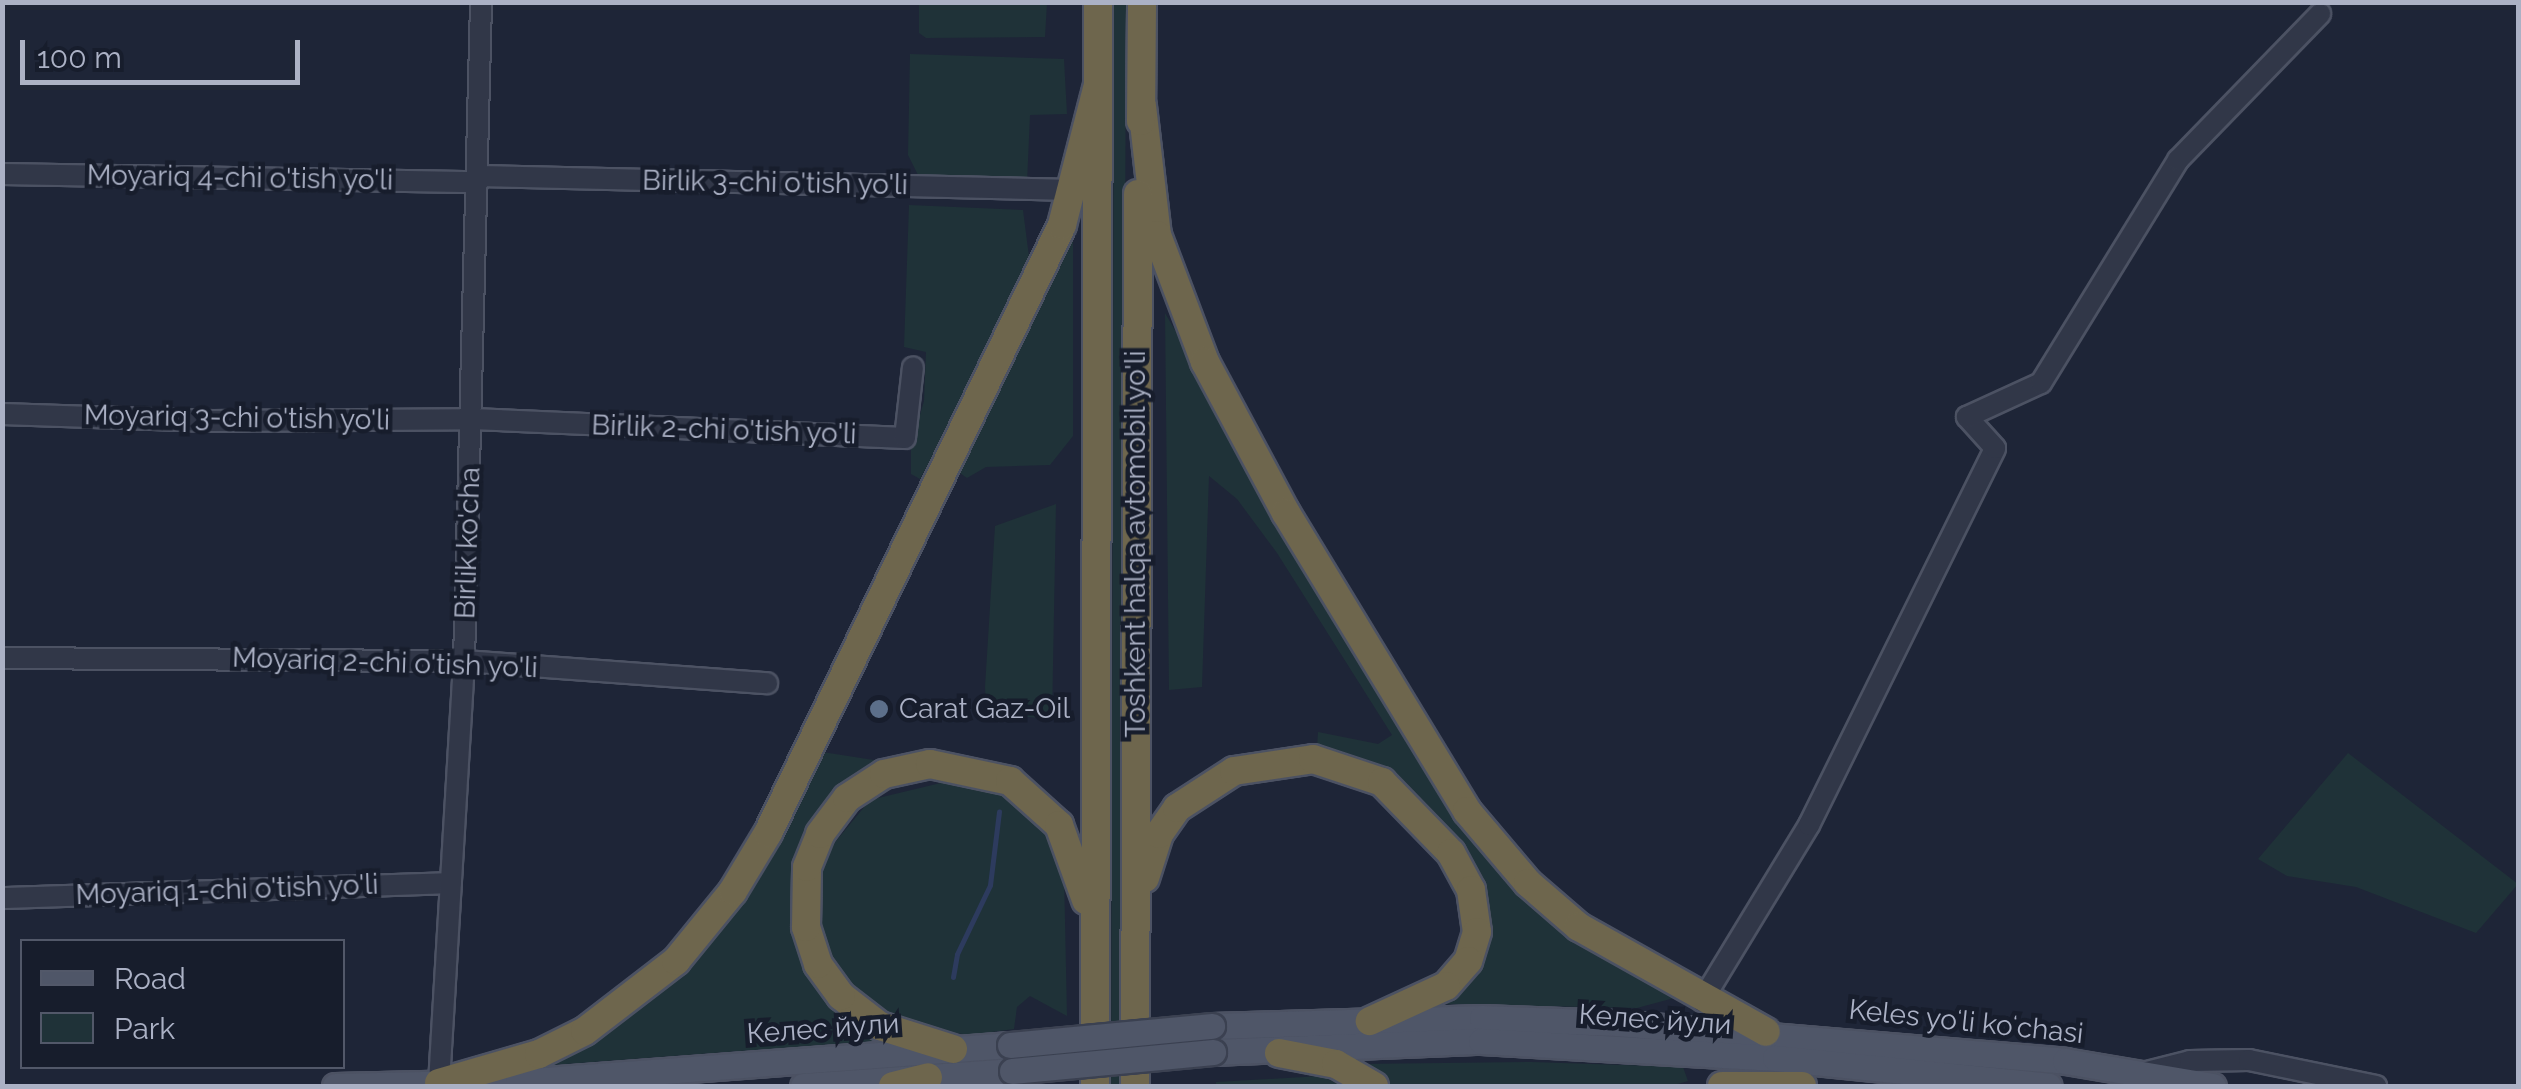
<!DOCTYPE html>
<meta charset="utf-8">
<style>
body{margin:0}
#map{position:relative;width:2521px;height:1089px;overflow:hidden;background:#1e2537;font-family:Raleway,sans-serif}
div>[style]{position:absolute}
.green>*{inset:0;background:#1f3238}
.stream>*{height:5px;margin:-2.5px;padding:0 2.5px;transform-origin:2.5px;border-radius:2.5px;background:#2d3b5e}
.roads{filter:drop-shadow(2px 0 #4c5263) drop-shadow(-2px 0 #4c5263) drop-shadow(0 2px #4c5263) drop-shadow(0 -2px #4c5263)}
.minor>*{height:20px;margin:-10px;padding:0 10px;transform-origin:10px;border-radius:10px;background:#313748}
.major>*{height:25px;margin:-12.5px;padding:0 12.5px;transform-origin:12.5px;border-radius:12.5px;background:#4f5668}
.highway>*{height:28px;margin:-14px;padding:0 14px;transform-origin:14px;border-radius:14px;background:#6e664d}
.bridges{filter:drop-shadow(2px 0 #3b4151) drop-shadow(-2px 0 #3b4151) drop-shadow(0 2px #3b4151) drop-shadow(0 -2px #3b4151)}
.major-bridge>*{height:25px;margin:-12.5px;padding:0 12.5px;transform-origin:12.5px;border-radius:12.5px;background:#4f5668}
.dots>*{width:28px;height:28px;translate:-50% -50%;box-sizing:border-box;border:5px solid #171d2c;border-radius:50%}
span{translate:-50% -50%;white-space:nowrap;text-align:center;line-height:1.15;-webkit-text-stroke:9px #171d2c;paint-order:stroke}
.street-label{font-size:28px;color:#abb1c5}
.poi-label{font-size:28px;color:#abb1c5}
.left{translate:0 -50%;text-align:left}
.frame{position:absolute;inset:0;border:5px solid #abb1c5;pointer-events:none}
.legend{position:absolute;left:20px;top:939px;width:325px;height:130px;box-sizing:border-box;background:#171d2c;border:2px solid #525869;margin:0;padding:12px 18px;list-style:none;font-size:30px;color:#abb1c5}
.legend li{display:flex;align-items:center;gap:20px;height:50px}
.legend b{width:50px;border:2px solid #525869}
.scale{position:absolute;left:20px;top:40px;width:280px;height:45px;box-sizing:border-box;border:5px solid #abb1c5;border-top:0;padding-left:12px;font-size:30px;line-height:35px;white-space:nowrap;color:#abb1c5;-webkit-text-stroke:8px #171d2c;paint-order:stroke}
</style>
<div id="map">
<div class="green">
<i style="clip-path:polygon(1126px 2px,1122px 1086px,1111px 1086px,1114px 3px)"></i>
<i style="clip-path:polygon(919px 3px,1047px 3px,1045px 37px,926px 38px,919px 33px)"></i>
<i style="clip-path:polygon(910px 54px,1064px 59px,1067px 114px,1030px 115px,1027px 183px,920px 179px,908px 155px)"></i>
<i style="clip-path:polygon(909px 205px,1023px 210px,1031px 272px,920px 479px,911px 474px,911px 446px,924px 401px,926px 352px,904px 347px)"></i>
<i style="clip-path:polygon(1073px 220px,1073px 436px,1050px 465px,986px 467px,967px 478px,954px 469px)"></i>
<i style="clip-path:polygon(1165px 313px,1471px 841px,1561px 929px,1674px 998px,1637px 1008px,1435px 1004px,1489px 940px,1482px 890px,1392px 775px,1357px 757px,1317px 748px,1318px 732px,1378px 744px,1392px 735px,1277px 553px,1237px 499px,1209px 476px,1202px 687px,1169px 690px)"></i>
<i style="clip-path:polygon(1056px 504px,1052px 719px,1004px 715px,986px 705px,985px 687px,995px 526px)"></i>
<i style="clip-path:polygon(816px 751px,880px 761px,839px 787px,807px 825px,793px 861px,790px 930px,824px 1000px,877px 1041px,539px 1066px,641px 1005px)"></i>
<i style="clip-path:polygon(2348px 753px,2518px 884px,2476px 933px,2356px 887px,2287px 876px,2258px 859px)"></i>
<i style="clip-path:polygon(945px 782px,1020px 798px,1051px 831px,1064px 873px,1067px 1016px,1030px 996px,1017px 1007px,1014px 1029px,970px 1035px,905px 1026px,863px 1001px,830px 961px,818px 937px,818px 878px,827px 852px,870px 800px)"></i>
<i style="clip-path:polygon(1532px 1062px,1683px 1067px,1688px 1081px,1671px 1086px,1392px 1086px,1359px 1064px)"></i>
<i style="clip-path:polygon(1321px 1076px,1343px 1086px,1216px 1086px,1216px 1082px)"></i>
</div>
<div class="stream">
<i style="left:953px;top:977px;width:23px;rotate:-80deg"></i>
<i style="left:957px;top:954px;width:76px;rotate:-64.4deg"></i>
<i style="left:990px;top:885px;width:74px;rotate:-83deg"></i>
</div>
<div class="roads">
<div class="minor">
<i style="left:2px;top:174px;width:476px;rotate:1deg"></i>
<i style="left:478px;top:176px;width:594px;rotate:1.35deg"></i>
<i style="left:2px;top:414px;width:210px;rotate:1.9deg"></i>
<i style="left:212px;top:421px;width:260px;rotate:-0.4deg"></i>
<i style="left:472px;top:419px;width:433px;rotate:2.5deg"></i>
<i style="left:905px;top:438px;width:71px;rotate:-83.6deg"></i>
<i style="left:2px;top:658px;width:462px;rotate:0.4deg"></i>
<i style="left:464px;top:661px;width:304px;rotate:4.2deg"></i>
<i style="left:2px;top:898px;width:449px;rotate:-1.9deg"></i>
<i style="left:1702px;top:1001px;width:206px;rotate:-58.7deg"></i>
<i style="left:1809px;top:825px;width:420px;rotate:-63.7deg"></i>
<i style="left:1995px;top:448px;width:42px;rotate:-132.1deg"></i>
<i style="left:1967px;top:417px;width:81px;rotate:-24.7deg"></i>
<i style="left:2041px;top:383px;width:262px;rotate:-58.4deg"></i>
<i style="left:2178px;top:160px;width:204px;rotate:-45.8deg"></i>
<i style="left:2147px;top:1072px;width:44px;rotate:-14.3deg"></i>
<i style="left:2190px;top:1061px;width:59px;rotate:-1deg"></i>
<i style="left:2249px;top:1060px;width:130px;rotate:11.6deg"></i>
<i style="left:439px;top:1083px;width:423px;rotate:-86.6deg"></i>
<i style="left:464px;top:661px;width:659px;rotate:-88.52deg"></i>
</div>
<div class="major">
<i style="left:1212px;top:1026px;width:270px;rotate:-1.7deg"></i>
<i style="left:1482px;top:1018px;width:134px;rotate:2.1deg"></i>
<i style="left:1616px;top:1023px;width:451px;rotate:4.8deg"></i>
<i style="left:2065px;top:1061px;width:150px;rotate:9.6deg"></i>
<i style="left:1213px;top:1052px;width:268px;rotate:-2.4deg"></i>
<i style="left:1481px;top:1041px;width:294px;rotate:3.3deg"></i>
<i style="left:1775px;top:1058px;width:275px;rotate:5.8deg"></i>
<i style="left:335px;top:1086px;width:183px;rotate:-1.3deg"></i>
<i style="left:518px;top:1082px;width:493px;rotate:-4.3deg"></i>
<i style="left:803px;top:1086px;width:210px;rotate:-4.1deg"></i>
</div>
<div class="highway">
<i style="left:1142px;top:106px;width:130px;rotate:83.4deg"></i>
<i style="left:1157px;top:235px;width:136px;rotate:69.3deg"></i>
<i style="left:1205px;top:362px;width:171px;rotate:61.8deg"></i>
<i style="left:1286px;top:513px;width:349px;rotate:58.7deg"></i>
<i style="left:1467px;top:811px;width:94px;rotate:49.7deg"></i>
<i style="left:1528px;top:883px;width:67px;rotate:40.8deg"></i>
<i style="left:1579px;top:927px;width:214px;rotate:29.3deg"></i>
<i style="left:1141px;top:121px;width:119px;rotate:-89.5deg"></i>
<i style="left:1145px;top:878px;width:46px;rotate:-72.3deg"></i>
<i style="left:1159px;top:834px;width:32px;rotate:-55deg"></i>
<i style="left:1177px;top:808px;width:68px;rotate:-33deg"></i>
<i style="left:1234px;top:771px;width:80px;rotate:-8.6deg"></i>
<i style="left:1313px;top:759px;width:73px;rotate:18.4deg"></i>
<i style="left:1382px;top:782px;width:99px;rotate:45.8deg"></i>
<i style="left:1451px;top:853px;width:42px;rotate:61.6deg"></i>
<i style="left:1471px;top:890px;width:42px;rotate:81.9deg"></i>
<i style="left:1477px;top:932px;width:30px;rotate:107deg"></i>
<i style="left:1468px;top:961px;width:33px;rotate:131deg"></i>
<i style="left:1446px;top:986px;width:84px;rotate:155.3deg"></i>
<i style="left:953px;top:1049px;width:77px;rotate:-162.5deg"></i>
<i style="left:880px;top:1026px;width:49px;rotate:-142.4deg"></i>
<i style="left:841px;top:996px;width:39px;rotate:-126deg"></i>
<i style="left:818px;top:964px;width:39px;rotate:-108deg"></i>
<i style="left:806px;top:927px;width:60px;rotate:-89deg"></i>
<i style="left:807px;top:867px;width:35px;rotate:-68deg"></i>
<i style="left:820px;top:834px;width:45px;rotate:-53.1deg"></i>
<i style="left:847px;top:798px;width:44px;rotate:-33deg"></i>
<i style="left:884px;top:774px;width:47px;rotate:-12.3deg"></i>
<i style="left:930px;top:764px;width:82px;rotate:12deg"></i>
<i style="left:1010px;top:781px;width:66px;rotate:41.9deg"></i>
<i style="left:1059px;top:825px;width:80px;rotate:70.2deg"></i>
<i style="left:1279px;top:1053px;width:58px;rotate:10.9deg"></i>
<i style="left:1336px;top:1064px;width:44px;rotate:30.1deg"></i>
<i style="left:439px;top:1083px;width:104px;rotate:-16.2deg"></i>
<i style="left:539px;top:1054px;width:51px;rotate:-26.6deg"></i>
<i style="left:585px;top:1031px;width:115px;rotate:-37.6deg"></i>
<i style="left:676px;top:961px;width:90px;rotate:-50.8deg"></i>
<i style="left:733px;top:891px;width:68px;rotate:-58.9deg"></i>
<i style="left:768px;top:833px;width:675px;rotate:-64.19deg"></i>
<i style="left:1062px;top:225px;width:140px;rotate:-75.6deg"></i>
<i style="left:893px;top:1086px;width:36px;rotate:-14deg"></i>
<i style="left:1095px;top:1086px;width:1084px;rotate:-89.84deg"></i>
<i style="left:1135px;top:1086px;width:892px;rotate:-89.81deg"></i>
<i style="left:1722px;top:1086px;width:80px"></i>
</div>
</div>
<div class="bridges">
<div class="major-bridge">
<i style="left:1010px;top:1045px;width:203px;rotate:-5.4deg"></i>
<i style="left:1012px;top:1071px;width:202px;rotate:-5.4deg"></i>
</div>
</div>
<div class="dots">
<i style="left:879px;top:709px;background:#5c6f8a"></i>
</div>
<div class="street-label">
<span style="left:240px;top:178px;rotate:1deg">Moyariq 4-chi o'tish yo'li</span>
<span style="left:775px;top:183px;rotate:1deg">Birlik 3-chi o'tish yo'li</span>
<span style="left:237px;top:418px;rotate:1deg">Moyariq 3-chi o'tish yo'li</span>
<span style="left:724px;top:430px;rotate:2deg">Birlik 2-chi o'tish yo'li</span>
<span style="left:468px;top:543px;rotate:-88deg">Birlik ko'cha</span>
<span style="left:1136px;top:544px;rotate:-90deg">Toshkent halqa avtomobil yo'li</span>
<span style="left:385px;top:663px;rotate:2deg">Moyariq 2-chi o'tish yo'li</span>
<span style="left:227px;top:890px;rotate:-2deg">Moyariq 1-chi o'tish yo'li</span>
<span style="left:1655px;top:1020px;rotate:4deg">Келес йули</span>
<span style="left:1966px;top:1022px;rotate:6deg">Keles yoʻli koʻchasi</span>
<span style="left:823px;top:1029px;rotate:-4deg">Келес йули</span>
</div>
<div class="poi-label">
<span class="left" style="left:899px;top:709px">Carat Gaz-Oil</span>
</div>
<div class="frame"></div>
<ul class="legend">
<li><b style="height:12px;background:#4f5668"></b>Road</li>
<li><b style="height:28px;background:#1f3238"></b>Park</li>
</ul>
<div class="scale">100 m</div>
</div>
